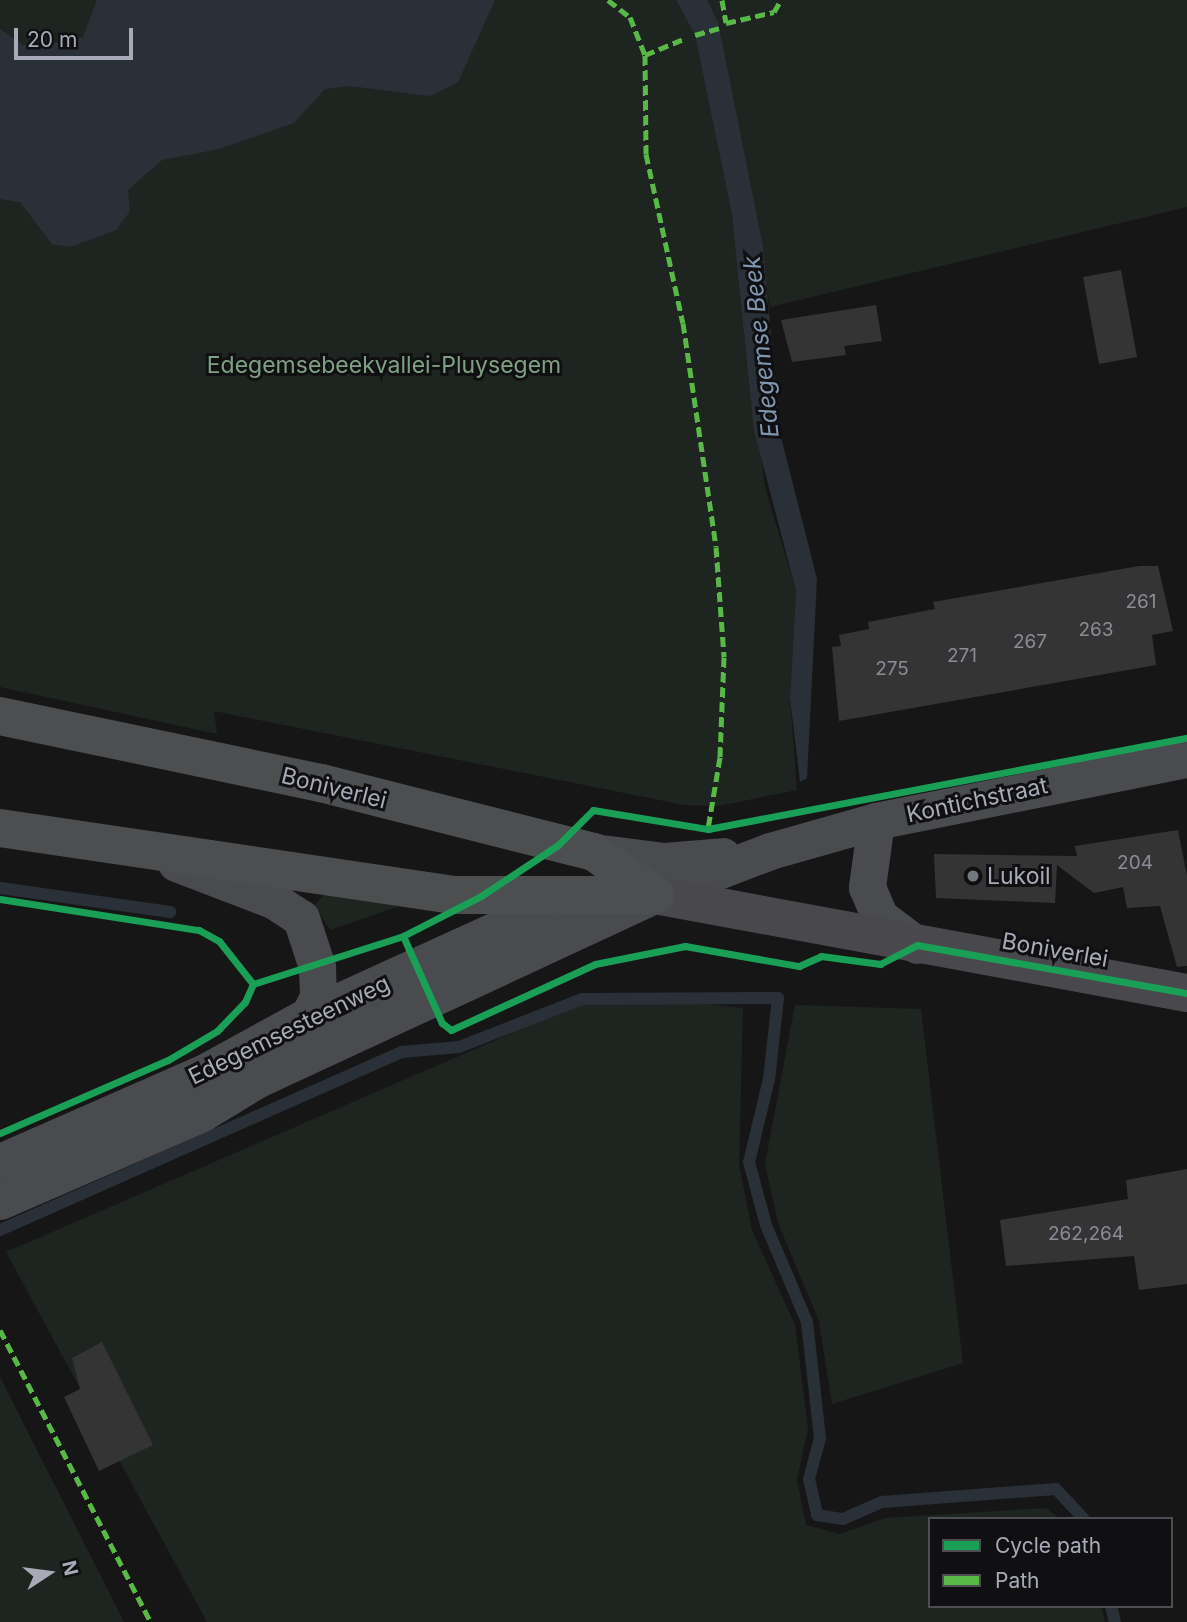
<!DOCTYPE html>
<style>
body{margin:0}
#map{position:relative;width:1187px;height:1622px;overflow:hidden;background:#161616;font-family:Inter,sans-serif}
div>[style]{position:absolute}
.green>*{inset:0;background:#1e2520}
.water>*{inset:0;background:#2a3038}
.stream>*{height:12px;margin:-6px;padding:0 6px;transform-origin:6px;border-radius:6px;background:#2a3038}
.building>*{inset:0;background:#343435}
.minor>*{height:37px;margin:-18.5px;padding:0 18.5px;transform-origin:18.5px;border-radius:18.5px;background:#4a4b4f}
.secondary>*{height:38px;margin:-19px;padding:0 19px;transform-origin:19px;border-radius:19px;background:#49494d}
.trunk>*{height:38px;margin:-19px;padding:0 19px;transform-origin:19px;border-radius:19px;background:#4c4e50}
.quiet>*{height:5px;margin-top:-2.5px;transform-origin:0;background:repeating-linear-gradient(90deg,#58b947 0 10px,transparent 0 15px)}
.cycleway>*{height:7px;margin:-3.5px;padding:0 3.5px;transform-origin:3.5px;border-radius:3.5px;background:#1a9f57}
.dots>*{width:19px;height:19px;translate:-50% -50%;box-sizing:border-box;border:4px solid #101012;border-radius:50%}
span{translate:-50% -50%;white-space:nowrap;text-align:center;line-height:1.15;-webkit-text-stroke:6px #101012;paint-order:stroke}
.number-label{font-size:19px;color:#8b8d96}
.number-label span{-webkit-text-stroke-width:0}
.park-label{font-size:23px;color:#7fa183}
.street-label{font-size:23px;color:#a8abb7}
.poi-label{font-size:23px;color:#a8abb7}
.left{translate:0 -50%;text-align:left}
.water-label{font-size:24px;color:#8097b1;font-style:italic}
.legend{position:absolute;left:928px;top:1517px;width:245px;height:91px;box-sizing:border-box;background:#101012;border:2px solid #4d4e54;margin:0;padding:9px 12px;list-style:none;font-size:21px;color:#a8abb7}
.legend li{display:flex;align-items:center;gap:14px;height:35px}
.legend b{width:35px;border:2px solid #4d4e54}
.north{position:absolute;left:14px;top:1538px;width:70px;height:70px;-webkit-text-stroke:5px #101012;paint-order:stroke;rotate:77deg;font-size:19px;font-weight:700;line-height:28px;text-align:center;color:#a8abb7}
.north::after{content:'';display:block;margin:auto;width:24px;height:32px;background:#a8abb7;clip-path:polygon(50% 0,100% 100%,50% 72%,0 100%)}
.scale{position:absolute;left:14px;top:28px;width:119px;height:32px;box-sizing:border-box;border:4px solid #a8abb7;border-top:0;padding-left:9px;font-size:21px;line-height:24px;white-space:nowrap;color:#a8abb7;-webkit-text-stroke:5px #101012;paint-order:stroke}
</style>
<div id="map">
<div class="green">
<i style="clip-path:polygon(0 0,676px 0,695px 35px,732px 215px,765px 487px,796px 591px,790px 698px,797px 790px,718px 806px,684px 805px,214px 711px,217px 734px,0 687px)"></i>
<i style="clip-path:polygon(707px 0,1187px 0,1187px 207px,770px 307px,718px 22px)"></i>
<i style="clip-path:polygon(325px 894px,400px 906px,330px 930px,314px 905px)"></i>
<i style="clip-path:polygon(650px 998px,743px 1008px,739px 1164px,752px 1230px,795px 1325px,808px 1429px,797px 1480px,806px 1525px,840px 1534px,885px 1518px,1046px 1508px,1060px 1519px,930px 1519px,930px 1606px,1101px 1606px,1105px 1622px,207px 1622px,6px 1252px,582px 1003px)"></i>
<i style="clip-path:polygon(795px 1005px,921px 1009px,963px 1363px,832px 1404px,819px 1321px,778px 1223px,765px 1164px)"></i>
<i style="clip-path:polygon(0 1377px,124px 1622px,0 1622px)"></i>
</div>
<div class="water">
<i style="clip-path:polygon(97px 0,495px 0,458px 82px,430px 96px,350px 86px,325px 89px,294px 123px,219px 149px,162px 160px,128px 190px,130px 211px,116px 230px,70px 247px,52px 244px,20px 202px,0 199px,0 29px,23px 45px,66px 42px,83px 37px)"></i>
<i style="clip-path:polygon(676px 0,707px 0,718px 22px,763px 247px,780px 433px,817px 579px,807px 778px,800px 782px,790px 698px,796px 591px,754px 430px,732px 215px,695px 35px)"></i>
</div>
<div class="stream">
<i style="left:0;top:888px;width:172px;rotate:8deg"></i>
<i style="left:0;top:1230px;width:440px;rotate:-23.9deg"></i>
<i style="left:402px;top:1052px;width:57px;rotate:-5deg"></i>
<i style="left:459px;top:1047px;width:132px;rotate:-21.3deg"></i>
<i style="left:582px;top:999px;width:196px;rotate:-0.3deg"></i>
<i style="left:778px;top:998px;width:81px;rotate:96.3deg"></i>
<i style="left:769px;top:1079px;width:85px;rotate:103.5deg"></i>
<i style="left:749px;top:1162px;width:65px;rotate:74.9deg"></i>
<i style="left:766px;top:1225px;width:105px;rotate:67.1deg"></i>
<i style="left:807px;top:1322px;width:117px;rotate:83.6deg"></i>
<i style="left:820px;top:1438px;width:42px;rotate:105deg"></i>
<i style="left:809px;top:1479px;width:37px;rotate:77deg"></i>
<i style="left:817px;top:1515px;width:26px;rotate:9deg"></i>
<i style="left:843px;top:1519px;width:43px;rotate:-23.6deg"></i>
<i style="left:882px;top:1502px;width:174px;rotate:-4.3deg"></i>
<i style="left:1056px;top:1489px;width:41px;rotate:47deg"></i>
<i style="left:1111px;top:1606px;width:16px;rotate:76deg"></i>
</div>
<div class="building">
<i style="clip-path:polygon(1121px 270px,1137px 357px,1099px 364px,1083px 277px)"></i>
<i style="clip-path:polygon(876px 305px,882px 341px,844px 346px,846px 355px,792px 362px,781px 320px)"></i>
<i style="clip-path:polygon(1139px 566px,1158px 566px,1173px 631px,1152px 635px,1156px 665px,839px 721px,832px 647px,841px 646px,839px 635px,869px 629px,868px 622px,935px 609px,933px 602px)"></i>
<i style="clip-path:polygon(1178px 830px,1187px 876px,1187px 966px,1177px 967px,1160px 906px,1127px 908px,1123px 887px,1094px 893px,1057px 865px,1055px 903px,936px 898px,934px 854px,1077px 856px,1075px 846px)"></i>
<i style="clip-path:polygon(1187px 1169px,1187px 1284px,1139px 1290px,1134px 1256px,1006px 1266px,1000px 1220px,1128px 1199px,1126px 1180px)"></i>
<i style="clip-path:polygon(102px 1342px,153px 1445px,99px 1471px,64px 1397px,80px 1389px,72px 1358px)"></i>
</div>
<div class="minor">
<i style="left:876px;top:821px;width:67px;rotate:97.8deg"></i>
<i style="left:867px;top:887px;width:33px;rotate:67deg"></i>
<i style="left:880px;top:917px;width:46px;rotate:37.1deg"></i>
<i style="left:594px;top:852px;width:71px;rotate:7.3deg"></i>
<i style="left:664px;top:861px;width:59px;rotate:-4.8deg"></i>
<i style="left:176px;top:863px;width:104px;rotate:20.9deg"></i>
<i style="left:273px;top:900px;width:33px;rotate:33deg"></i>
<i style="left:301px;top:918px;width:52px;rotate:71.9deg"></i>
<i style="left:317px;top:967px;width:30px;rotate:88deg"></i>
<i style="left:318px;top:997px;width:20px;rotate:117deg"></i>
<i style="left:0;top:1162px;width:226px;rotate:-23.7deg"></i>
<i style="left:207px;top:1071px;width:116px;rotate:-28.8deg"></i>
<i style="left:309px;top:1015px;width:226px;rotate:-24.5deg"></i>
<i style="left:515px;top:921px;width:85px;rotate:-10.1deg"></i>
<i style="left:0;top:1201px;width:220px;rotate:-23.5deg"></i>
<i style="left:202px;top:1113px;width:66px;rotate:-31.3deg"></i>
<i style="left:258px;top:1079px;width:438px;rotate:-24.9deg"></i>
<i style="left:655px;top:895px;width:123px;rotate:-20.9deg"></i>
<i style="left:770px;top:851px;width:110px;rotate:-15.8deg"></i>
<i style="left:876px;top:821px;width:317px;rotate:-11.3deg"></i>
</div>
<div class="secondary">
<i style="left:655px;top:895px;width:541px;rotate:10.44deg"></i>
</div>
<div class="trunk">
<i style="left:0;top:716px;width:328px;rotate:11.8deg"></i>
<i style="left:321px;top:783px;width:282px;rotate:14.2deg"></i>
<i style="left:594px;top:852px;width:75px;rotate:35.2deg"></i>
<i style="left:0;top:828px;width:456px;rotate:8.4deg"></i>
<i style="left:451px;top:895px;width:204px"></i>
</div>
<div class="quiet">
<i style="left:608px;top:0;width:28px;rotate:38deg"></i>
<i style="left:630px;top:17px;width:41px;rotate:68.5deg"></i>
<i style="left:645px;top:55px;width:99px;rotate:89.4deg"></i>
<i style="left:646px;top:154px;width:173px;rotate:77.7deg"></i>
<i style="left:683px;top:323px;width:226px;rotate:81.6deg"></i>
<i style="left:716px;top:547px;width:110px;rotate:85.8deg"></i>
<i style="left:724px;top:657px;width:100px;rotate:92.3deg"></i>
<i style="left:720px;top:757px;width:73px;rotate:99.5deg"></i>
<i style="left:722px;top:0;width:23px;rotate:80deg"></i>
<i style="left:726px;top:23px;width:49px;rotate:-12.9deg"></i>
<i style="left:774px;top:12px;width:14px;rotate:-60deg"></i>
<i style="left:695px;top:35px;width:25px;rotate:-16deg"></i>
<i style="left:645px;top:55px;width:44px;rotate:-22.5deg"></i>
<i style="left:0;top:1330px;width:329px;rotate:62.7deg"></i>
</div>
<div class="cycleway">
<i style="left:0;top:899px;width:201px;rotate:8.9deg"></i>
<i style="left:199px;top:930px;width:23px;rotate:29deg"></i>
<i style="left:219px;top:941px;width:55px;rotate:51.7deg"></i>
<i style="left:253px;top:984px;width:157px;rotate:-17.7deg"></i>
<i style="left:403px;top:936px;width:88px;rotate:-27.1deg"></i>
<i style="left:481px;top:896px;width:92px;rotate:-33.5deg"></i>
<i style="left:558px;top:845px;width:49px;rotate:-45deg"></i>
<i style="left:593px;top:810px;width:117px;rotate:9.4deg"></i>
<i style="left:708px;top:829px;width:488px;rotate:-10.8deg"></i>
<i style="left:403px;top:936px;width:95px;rotate:65.9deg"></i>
<i style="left:442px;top:1023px;width:11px;rotate:38deg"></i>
<i style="left:451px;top:1030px;width:158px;rotate:-24.6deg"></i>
<i style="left:595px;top:964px;width:92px;rotate:-11.3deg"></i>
<i style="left:685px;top:946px;width:116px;rotate:10deg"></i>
<i style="left:799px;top:966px;width:24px;rotate:-24deg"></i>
<i style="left:821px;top:956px;width:60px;rotate:7.7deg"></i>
<i style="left:880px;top:964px;width:42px;rotate:-27.2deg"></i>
<i style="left:917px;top:945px;width:274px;rotate:10.1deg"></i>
<i style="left:0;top:1133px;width:183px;rotate:-23.5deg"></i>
<i style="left:168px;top:1060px;width:57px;rotate:-30.6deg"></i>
<i style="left:217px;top:1031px;width:40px;rotate:-46deg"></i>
<i style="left:245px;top:1002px;width:20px;rotate:-66deg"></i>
</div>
<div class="dots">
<i style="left:973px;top:876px;background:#75777f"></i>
</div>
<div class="number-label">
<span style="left:1141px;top:602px">261</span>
<span style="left:1096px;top:630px">263</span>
<span style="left:1030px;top:642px">267</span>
<span style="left:962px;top:656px">271</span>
<span style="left:892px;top:669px">275</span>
<span style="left:1135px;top:863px">204</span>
<span style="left:1086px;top:1234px">262,264</span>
</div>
<div class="park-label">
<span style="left:384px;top:365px">Edegemsebeekvallei-Pluysegem</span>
</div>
<div class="street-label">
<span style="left:334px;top:788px;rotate:14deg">Boniverlei</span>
<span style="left:977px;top:800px;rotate:-12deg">Kontichstraat</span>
<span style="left:1055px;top:950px;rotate:10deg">Boniverlei</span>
<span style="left:289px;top:1030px;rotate:-26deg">Edegemsesteenweg</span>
</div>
<div class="poi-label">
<span class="left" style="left:987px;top:876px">Lukoil</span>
</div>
<div class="water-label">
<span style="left:761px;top:347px;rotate:-96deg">Edegemse Beek</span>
</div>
<ul class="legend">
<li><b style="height:9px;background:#1a9f57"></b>Cycle path</li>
<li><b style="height:9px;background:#58b947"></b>Path</li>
</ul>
<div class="north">N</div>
<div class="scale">20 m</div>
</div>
